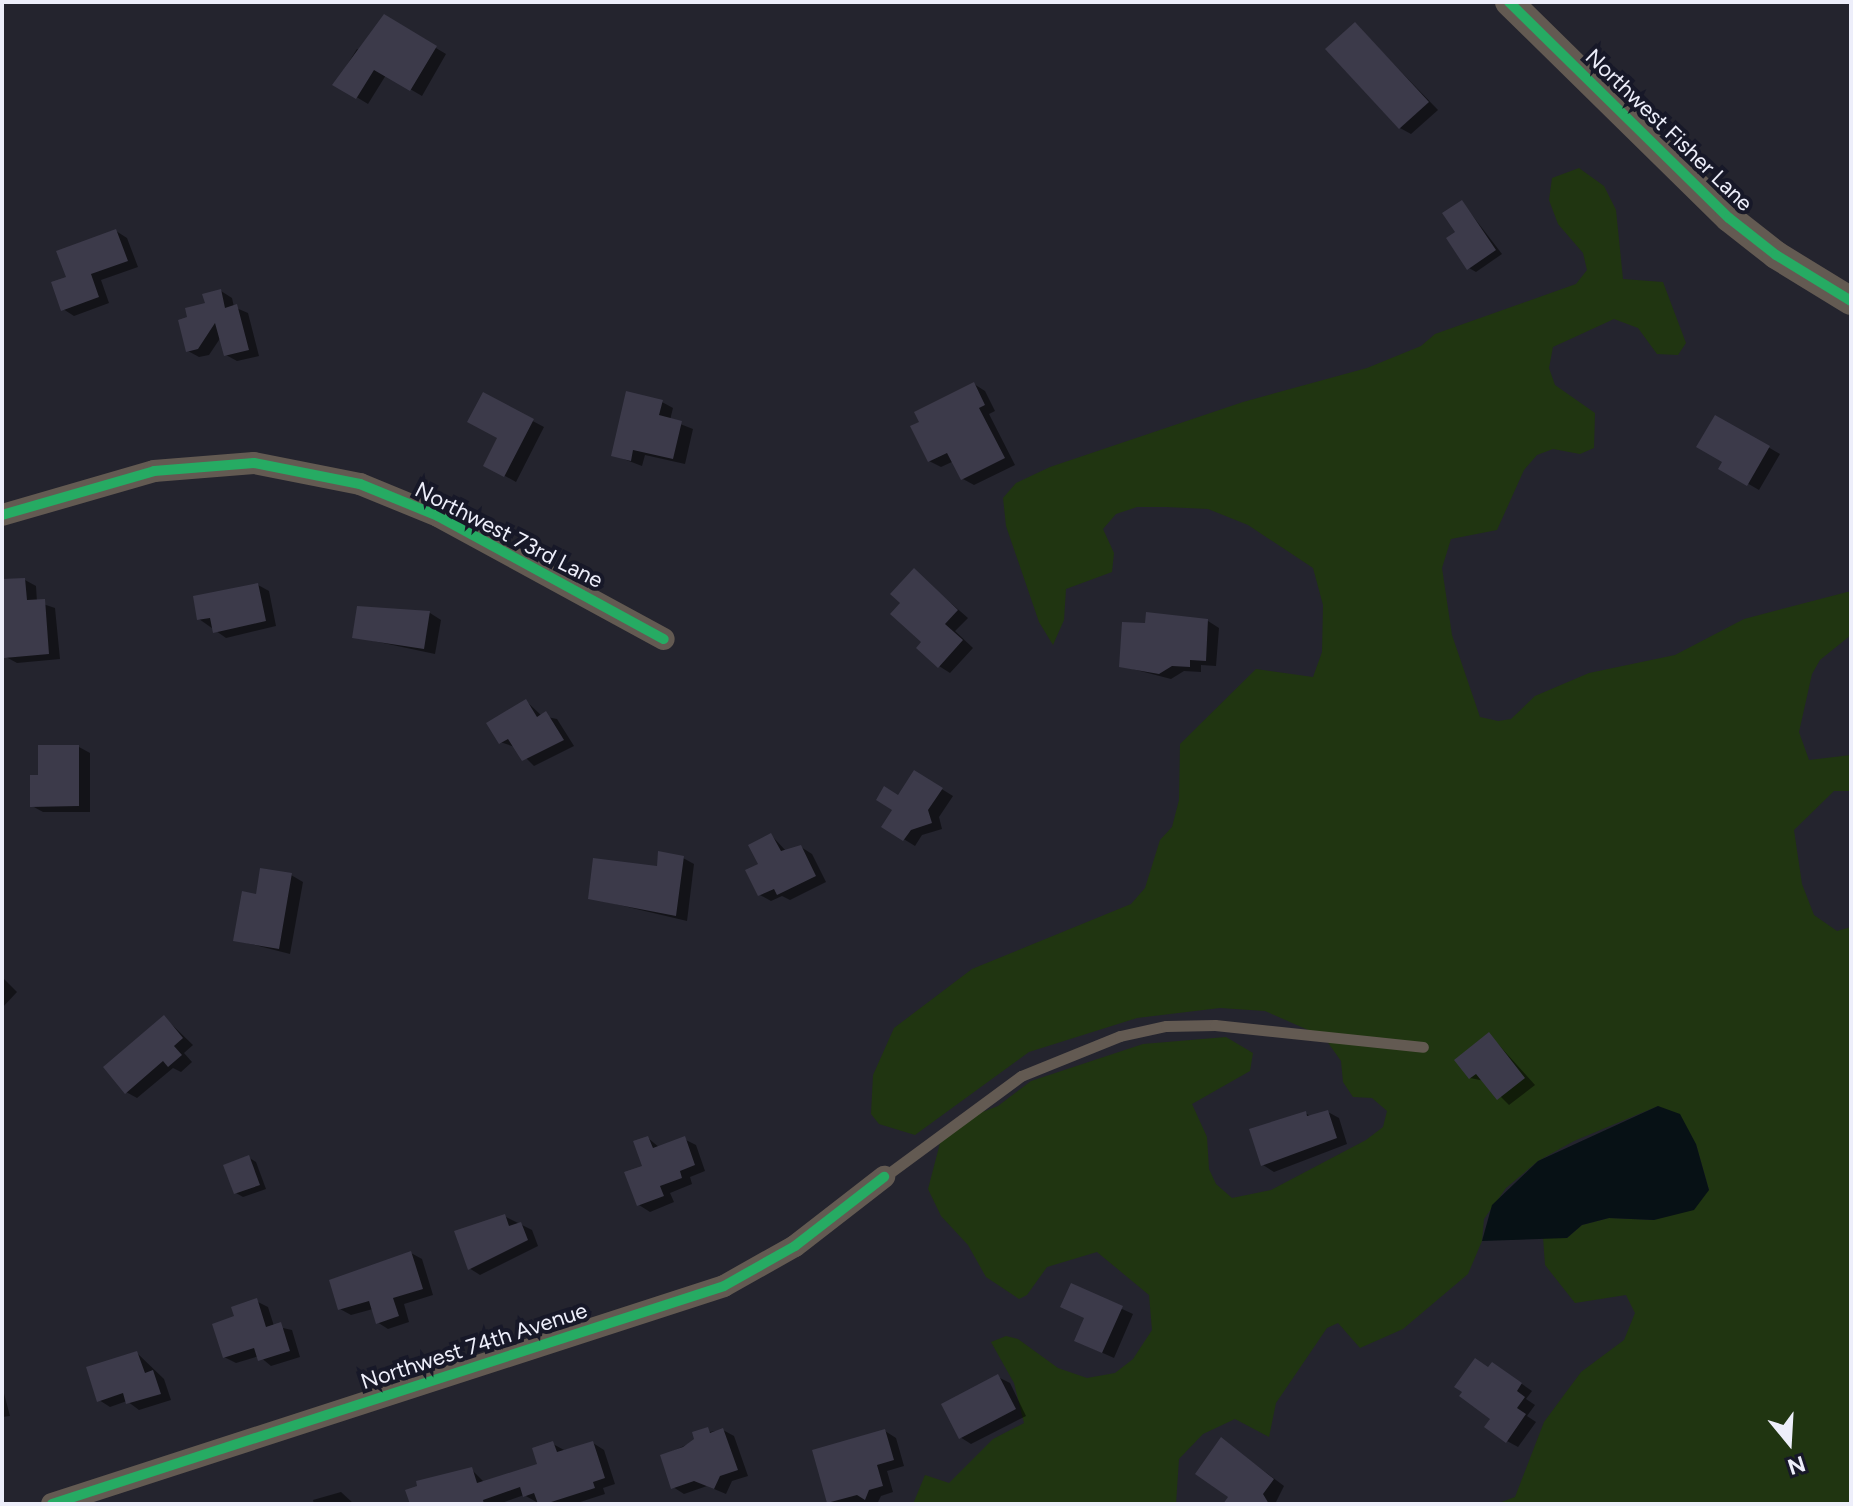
<!DOCTYPE html>
<style>
body{margin:0}
#map{position:relative;width:1853px;height:1506px;overflow:hidden;background:#24242e;font-family:Figtree,sans-serif}
div>[style]{position:absolute}
.green>*{inset:0;background:#203511}
.water>*{inset:0;background:#071115}
.shadow>*{inset:0;background:#0007}
.building>*{inset:0;background:#3c3a4a}
.service>*{height:11px;margin:-5.5px;padding:0 5.5px;transform-origin:5.5px;border-radius:5.5px;background:#635a52}
.minor>*{height:22px;margin:-11px;padding:0 11px;transform-origin:11px;border-radius:11px;background:#635a52}
.tertiary>*{height:28px;margin:-14px;padding:0 14px;transform-origin:14px;border-radius:14px;background:#635a52}
.cycleway>*{height:10px;margin:-5px;padding:0 5px;transform-origin:5px;border-radius:5px;background:#26ab63}
span{translate:-50% -50%;white-space:nowrap;text-align:center;line-height:1.15;-webkit-text-stroke:8px #171828;paint-order:stroke}
.street-label{font-size:22px;color:#edeefa}
.frame{position:absolute;inset:0;border:4px solid #edeefa;pointer-events:none}
.north{position:absolute;left:1749px;top:1402px;width:80px;height:80px;-webkit-text-stroke:6px #171828;paint-order:stroke;rotate:162deg;font-size:22px;font-weight:700;line-height:32px;text-align:center;color:#edeefa}
.north::after{content:'';display:block;margin:auto;width:28px;height:36px;background:#edeefa;clip-path:polygon(50% 0,100% 100%,50% 72%,0 100%)}
</style>
<div id="map">
<div class="green">
<i style="clip-path:polygon(1579px 168px,1604px 186px,1616px 210px,1623px 279px,1663px 282px,1686px 343px,1678px 355px,1657px 354px,1638px 328px,1614px 319px,1553px 347px,1549px 368px,1555px 385px,1595px 413px,1594px 448px,1580px 454px,1553px 449px,1537px 455px,1524px 470px,1497px 530px,1451px 539px,1442px 568px,1452px 635px,1480px 717px,1498px 721px,1511px 719px,1535px 696px,1589px 673px,1675px 655px,1744px 619px,1851px 591px,1851px 635px,1820px 660px,1812px 674px,1799px 732px,1809px 760px,1851px 755px,1851px 791px,1834px 791px,1794px 830px,1802px 884px,1814px 915px,1837px 931px,1851px 927px,1851px 1504px,1496px 1504px,1515px 1497px,1544px 1422px,1581px 1372px,1624px 1340px,1635px 1313px,1626px 1295px,1575px 1303px,1545px 1265px,1543px 1237px,1567px 1238px,1582px 1225px,1609px 1218px,1654px 1220px,1709px 1190px,1696px 1144px,1658px 1106px,1574px 1141px,1538px 1161px,1506px 1188px,1484px 1219px,1482px 1241px,1468px 1274px,1403px 1329px,1360px 1348px,1338px 1323px,1327px 1328px,1276px 1403px,1269px 1437px,1235px 1419px,1203px 1434px,1179px 1459px,1176px 1504px,913px 1504px,925px 1475px,949px 1483px,993px 1439px,1024px 1423px,1014px 1383px,991px 1342px,1006px 1336px,1018px 1339px,1058px 1368px,1087px 1378px,1115px 1373px,1133px 1359px,1152px 1330px,1149px 1295px,1097px 1252px,1047px 1267px,1027px 1295px,1019px 1299px,986px 1277px,968px 1245px,941px 1216px,928px 1189px,940px 1143px,972px 1116px,998px 1106px,1031px 1081px,1143px 1044px,1226px 1037px,1253px 1053px,1250px 1071px,1192px 1104px,1207px 1137px,1209px 1169px,1216px 1184px,1232px 1198px,1271px 1190px,1366px 1140px,1383px 1127px,1387px 1111px,1372px 1098px,1353px 1097px,1343px 1082px,1341px 1061px,1324px 1037px,1265px 1011px,1220px 1008px,1137px 1018px,1029px 1052px,915px 1135px,879px 1124px,871px 1114px,873px 1075px,894px 1028px,972px 969px,1131px 904px,1145px 888px,1160px 840px,1172px 827px,1179px 800px,1180px 744px,1256px 669px,1313px 677px,1322px 652px,1323px 605px,1313px 568px,1248px 525px,1208px 509px,1166px 507px,1137px 507px,1116px 514px,1103px 529px,1114px 553px,1112px 572px,1066px 589px,1064px 620px,1053px 645px,1039px 622px,1006px 526px,1003px 498px,1016px 483px,1050px 467px,1243px 402px,1367px 368px,1421px 346px,1435px 334px,1576px 284px,1587px 270px,1583px 253px,1558px 224px,1549px 200px,1552px 178px)"></i>
</div>
<div class="water">
<i style="clip-path:polygon(1658px 1106px,1680px 1114px,1696px 1144px,1709px 1190px,1694px 1210px,1654px 1220px,1609px 1218px,1582px 1225px,1567px 1238px,1482px 1241px,1492px 1205px,1538px 1161px)"></i>
</div>
<div class="shadow">
<i style="clip-path:polygon(384px 17px,446px 54px,422px 96px,386px 75px,368px 104px,335px 84px,357px 49px,363px 52px)"></i>
<i style="clip-path:polygon(1355px 24px,1438px 110px,1411px 134px,1400px 128px)"></i>
<i style="clip-path:polygon(1462px 202px,1502px 254px,1476px 272px,1469px 268px,1458px 232px)"></i>
<i style="clip-path:polygon(116px 231px,127px 238px,138px 267px,101px 280px,109px 303px,74px 316px,63px 309px,68px 278px)"></i>
<i style="clip-path:polygon(221px 291px,232px 298px,234px 307px,248px 313px,259px 356px,237px 361px,226px 355px,221px 337px,209px 355px,199px 357px,188px 351px,189px 319px)"></i>
<i style="clip-path:polygon(974px 384px,985px 391px,995px 411px,989px 414px,1015px 465px,974px 485px,963px 479px,954px 461px,941px 467px,929px 461px)"></i>
<i style="clip-path:polygon(483px 395px,544px 427px,516px 482px,485px 465px,500px 438px)"></i>
<i style="clip-path:polygon(662px 402px,673px 408px,670px 420px,693px 429px,685px 464px,645px 455px,642px 466px,613px 455px)"></i>
<i style="clip-path:polygon(1716px 417px,1780px 454px,1759px 490px,1721px 468px,1725px 462px)"></i>
<i style="clip-path:polygon(914px 571px,968px 618px,955px 631px,973px 648px,950px 673px,939px 666px,903px 603px)"></i>
<i style="clip-path:polygon(25px 580px,36px 586px,37px 602px,55px 608px,60px 659px,17px 663px,6px 657px,2px 581px)"></i>
<i style="clip-path:polygon(258px 585px,269px 591px,276px 626px,226px 638px,199px 619px)"></i>
<i style="clip-path:polygon(430px 613px,441px 620px,435px 654px,355px 637px)"></i>
<i style="clip-path:polygon(1208px 621px,1219px 628px,1216px 666px,1201px 665px,1201px 672px,1184px 671px,1171px 679px,1121px 666px)"></i>
<i style="clip-path:polygon(526px 701px,542px 716px,557px 719px,574px 746px,534px 766px,515px 747px,500px 742px)"></i>
<i style="clip-path:polygon(79px 747px,90px 753px,90px 812px,43px 812px,32px 806px,40px 777px)"></i>
<i style="clip-path:polygon(914px 772px,953px 796px,939px 817px,942px 829px,922px 835px,915px 846px,884px 827px)"></i>
<i style="clip-path:polygon(771px 835px,787px 852px,801px 847px,812px 854px,826px 882px,790px 900px,782px 896px,771px 901px,760px 895px,760px 865px)"></i>
<i style="clip-path:polygon(683px 858px,694px 864px,687px 921px,590px 898px)"></i>
<i style="clip-path:polygon(291px 875px,303px 882px,290px 954px,235px 940px,257px 896px)"></i>
<i style="clip-path:polygon(2px 977px,17px 992px,2px 1008px)"></i>
<i style="clip-path:polygon(164px 1017px,193px 1045px,184px 1053px,192px 1062px,181px 1072px,173px 1068px,137px 1098px,126px 1092px)"></i>
<i style="clip-path:polygon(1489px 1034px,1535px 1085px,1509px 1105px,1485px 1081px,1470px 1078px)"></i>
<i style="clip-path:polygon(1328px 1112px,1339px 1118px,1347px 1144px,1274px 1172px,1263px 1165px,1305px 1113px,1312px 1117px)"></i>
<i style="clip-path:polygon(648px 1138px,660px 1148px,684px 1139px,696px 1145px,705px 1171px,690px 1177px,692px 1184px,670px 1193px,674px 1202px,650px 1212px,639px 1205px)"></i>
<i style="clip-path:polygon(248px 1157px,256px 1162px,266px 1189px,243px 1197px,236px 1193px)"></i>
<i style="clip-path:polygon(504px 1216px,532px 1230px,538px 1246px,480px 1275px,469px 1268px)"></i>
<i style="clip-path:polygon(411px 1253px,422px 1259px,433px 1295px,404px 1304px,409px 1322px,388px 1329px,377px 1322px,373px 1309px,351px 1315px,340px 1309px)"></i>
<i style="clip-path:polygon(1072px 1286px,1133px 1314px,1114px 1358px,1087px 1346px,1086px 1318px)"></i>
<i style="clip-path:polygon(256px 1301px,268px 1307px,274px 1326px,292px 1330px,300px 1357px,271px 1366px,259px 1356px,236px 1363px,224px 1357px,237px 1317px)"></i>
<i style="clip-path:polygon(137px 1353px,164px 1379px,171px 1400px,139px 1410px,127px 1401px,110px 1407px,99px 1400px)"></i>
<i style="clip-path:polygon(1489px 1369px,1503px 1371px,1532px 1391px,1526px 1399px,1535px 1405px,1527px 1416px,1536px 1422px,1518px 1447px,1507px 1441px,1493px 1418px)"></i>
<i style="clip-path:polygon(998px 1377px,1010px 1383px,1026px 1416px,971px 1444px,960px 1437px)"></i>
<i style="clip-path:polygon(2px 1386px,10px 1416px,2px 1417px)"></i>
<i style="clip-path:polygon(723px 1430px,734px 1436px,748px 1476px,732px 1481px,726px 1494px,707px 1486px,684px 1494px,673px 1487px,662px 1456px,697px 1440px,695px 1434px)"></i>
<i style="clip-path:polygon(885px 1431px,896px 1438px,904px 1466px,887px 1471px,893px 1492px,881px 1496px,877px 1504px,828px 1502px)"></i>
<i style="clip-path:polygon(1222px 1440px,1284px 1486px,1275px 1504px,1225px 1504px,1230px 1497px)"></i>
<i style="clip-path:polygon(593px 1443px,604px 1450px,615px 1484px,603px 1488px,605px 1494px,574px 1504px,540px 1504px,524px 1495px,499px 1504px,414px 1504px,471px 1469px,485px 1483px,539px 1465px,553px 1444px,564px 1450px)"></i>
<i style="clip-path:polygon(341px 1492px,354px 1504px,314px 1504px,313px 1500px)"></i>
</div>
<div class="building">
<i style="clip-path:polygon(384px 14px,437px 46px,410px 91px,374px 70px,356px 99px,332px 85px)"></i>
<i style="clip-path:polygon(1355px 22px,1429px 102px,1399px 129px,1325px 49px)"></i>
<i style="clip-path:polygon(1462px 200px,1496px 250px,1467px 270px,1446px 238px,1455px 232px,1442px 213px)"></i>
<i style="clip-path:polygon(116px 229px,128px 261px,91px 274px,99px 297px,61px 311px,51px 282px,66px 277px,56px 251px)"></i>
<i style="clip-path:polygon(221px 289px,225px 308px,237px 304px,249px 350px,224px 356px,215px 323px,198px 349px,186px 352px,178px 320px,187px 317px,185px 308px,205px 303px,202px 294px)"></i>
<i style="clip-path:polygon(974px 382px,985px 405px,979px 408px,1005px 458px,961px 480px,947px 453px,928px 462px,910px 426px,919px 422px,914px 412px)"></i>
<i style="clip-path:polygon(626px 391px,663px 400px,659px 415px,682px 421px,673px 459px,633px 450px,631px 461px,611px 456px)"></i>
<i style="clip-path:polygon(483px 392px,534px 419px,504px 477px,483px 466px,497px 438px,467px 422px)"></i>
<i style="clip-path:polygon(1715px 415px,1770px 446px,1747px 486px,1718px 469px,1722px 462px,1696px 447px)"></i>
<i style="clip-path:polygon(914px 568px,958px 610px,945px 624px,963px 640px,938px 668px,916px 648px,921px 642px,890px 614px,900px 603px,890px 594px)"></i>
<i style="clip-path:polygon(25px 578px,27px 600px,45px 599px,49px 654px,4px 658px,2px 579px)"></i>
<i style="clip-path:polygon(258px 583px,266px 621px,213px 633px,210px 618px,197px 620px,193px 596px)"></i>
<i style="clip-path:polygon(357px 606px,430px 611px,424px 649px,352px 638px)"></i>
<i style="clip-path:polygon(1146px 612px,1208px 619px,1206px 661px,1190px 660px,1190px 667px,1172px 666px,1159px 674px,1119px 667px,1122px 622px,1145px 623px)"></i>
<i style="clip-path:polygon(526px 699px,537px 717px,546px 711px,564px 740px,522px 761px,508px 739px,499px 744px,486px 723px)"></i>
<i style="clip-path:polygon(38px 745px,79px 745px,79px 806px,30px 807px,30px 775px,38px 775px)"></i>
<i style="clip-path:polygon(914px 770px,943px 788px,928px 810px,932px 823px,911px 830px,903px 841px,881px 827px,892px 810px,876px 800px,884px 786px,898px 795px)"></i>
<i style="clip-path:polygon(771px 833px,781px 851px,801px 845px,816px 876px,777px 895px,774px 889px,758px 896px,745px 870px,758px 864px,748px 845px)"></i>
<i style="clip-path:polygon(658px 851px,684px 856px,676px 916px,588px 899px,593px 858px,657px 866px)"></i>
<i style="clip-path:polygon(260px 868px,292px 873px,279px 949px,233px 941px,242px 891px,256px 894px)"></i>
<i style="clip-path:polygon(164px 1015px,183px 1038px,174px 1046px,182px 1055px,168px 1067px,163px 1061px,125px 1094px,103px 1067px)"></i>
<i style="clip-path:polygon(1489px 1032px,1525px 1078px,1497px 1100px,1476px 1074px,1469px 1079px,1454px 1060px)"></i>
<i style="clip-path:polygon(1328px 1110px,1337px 1138px,1261px 1166px,1249px 1129px,1306px 1111px,1307px 1116px)"></i>
<i style="clip-path:polygon(648px 1136px,653px 1148px,685px 1136px,695px 1165px,680px 1171px,682px 1178px,660px 1186px,664px 1196px,637px 1206px,624px 1172px,642px 1166px,633px 1141px)"></i>
<i style="clip-path:polygon(249px 1155px,260px 1185px,234px 1194px,223px 1165px)"></i>
<i style="clip-path:polygon(505px 1214px,509px 1226px,521px 1222px,528px 1240px,468px 1270px,454px 1231px)"></i>
<i style="clip-path:polygon(411px 1251px,423px 1289px,393px 1298px,399px 1316px,376px 1324px,369px 1301px,338px 1310px,329px 1280px)"></i>
<i style="clip-path:polygon(1071px 1283px,1123px 1306px,1102px 1353px,1074px 1341px,1084px 1318px,1060px 1307px)"></i>
<i style="clip-path:polygon(257px 1298px,266px 1327px,281px 1322px,290px 1351px,258px 1361px,254px 1348px,223px 1358px,212px 1324px,234px 1316px,231px 1307px)"></i>
<i style="clip-path:polygon(137px 1351px,145px 1373px,153px 1370px,161px 1394px,126px 1404px,123px 1393px,97px 1402px,86px 1367px)"></i>
<i style="clip-path:polygon(1475px 1358px,1488px 1367px,1492px 1362px,1522px 1383px,1517px 1391px,1525px 1397px,1517px 1408px,1526px 1414px,1506px 1443px,1484px 1427px,1490px 1419px,1459px 1396px,1462px 1392px,1454px 1387px)"></i>
<i style="clip-path:polygon(998px 1374px,1016px 1409px,959px 1439px,941px 1404px)"></i>
<i style="clip-path:polygon(708px 1427px,710px 1433px,723px 1428px,738px 1470px,720px 1476px,714px 1489px,694px 1481px,671px 1489px,660px 1455px,683px 1447px,694px 1439px,692px 1432px)"></i>
<i style="clip-path:polygon(885px 1429px,894px 1460px,877px 1465px,883px 1486px,869px 1490px,865px 1500px,857px 1495px,827px 1503px,812px 1450px)"></i>
<i style="clip-path:polygon(1221px 1437px,1274px 1479px,1263px 1494px,1269px 1504px,1223px 1504px,1228px 1497px,1195px 1474px)"></i>
<i style="clip-path:polygon(553px 1441px,557px 1452px,593px 1441px,605px 1478px,593px 1482px,595px 1488px,545px 1504px,538px 1504px,534px 1493px,523px 1497px,520px 1487px,483px 1500px,484px 1504px,410px 1504px,405px 1490px,417px 1486px,416px 1481px,472px 1467px,477px 1483px,537px 1464px,532px 1448px)"></i>
</div>
<div class="service">
<i style="left:884px;top:1177px;width:170px;rotate:-36.4deg"></i>
<i style="left:1021px;top:1076px;width:107px;rotate:-22deg"></i>
<i style="left:1120px;top:1036px;width:47px;rotate:-12.3deg"></i>
<i style="left:1166px;top:1026px;width:49px;rotate:-1.2deg"></i>
<i style="left:1215px;top:1025px;width:209px;rotate:6deg"></i>
</div>
<div class="minor">
<i style="left:2px;top:515px;width:158px;rotate:-16.1deg"></i>
<i style="left:154px;top:471px;width:100px;rotate:-4.6deg"></i>
<i style="left:254px;top:463px;width:108px;rotate:11.2deg"></i>
<i style="left:360px;top:484px;width:84px;rotate:22.3deg"></i>
<i style="left:438px;top:516px;width:257px;rotate:28.6deg"></i>
<i style="left:52px;top:1504px;width:706px;rotate:-17.97deg"></i>
<i style="left:724px;top:1286px;width:81px;rotate:-29.4deg"></i>
<i style="left:795px;top:1246px;width:113px;rotate:-37.8deg"></i>
</div>
<div class="tertiary">
<i style="left:1509px;top:2px;width:308px;rotate:44.5deg"></i>
<i style="left:1729px;top:218px;width:60px;rotate:38.2deg"></i>
<i style="left:1776px;top:255px;width:88px;rotate:31.5deg"></i>
</div>
<div class="cycleway">
<i style="left:1509px;top:2px;width:308px;rotate:44.5deg"></i>
<i style="left:1729px;top:218px;width:60px;rotate:38.2deg"></i>
<i style="left:1776px;top:255px;width:88px;rotate:31.5deg"></i>
<i style="left:2px;top:515px;width:158px;rotate:-16.1deg"></i>
<i style="left:154px;top:471px;width:100px;rotate:-4.6deg"></i>
<i style="left:254px;top:463px;width:108px;rotate:11.2deg"></i>
<i style="left:360px;top:484px;width:84px;rotate:22.3deg"></i>
<i style="left:438px;top:516px;width:257px;rotate:28.6deg"></i>
<i style="left:52px;top:1504px;width:706px;rotate:-17.97deg"></i>
<i style="left:724px;top:1286px;width:81px;rotate:-29.4deg"></i>
<i style="left:795px;top:1246px;width:113px;rotate:-37.8deg"></i>
</div>
<div class="street-label">
<span style="left:1669px;top:130px;rotate:44deg">Northwest Fisher Lane</span>
<span style="left:509px;top:535px;rotate:27deg">Northwest 73rd Lane</span>
<span style="left:474px;top:1346px;rotate:-18deg">Northwest 74th Avenue</span>
</div>
<div class="frame"></div>
<div class="north">N</div>
</div>
